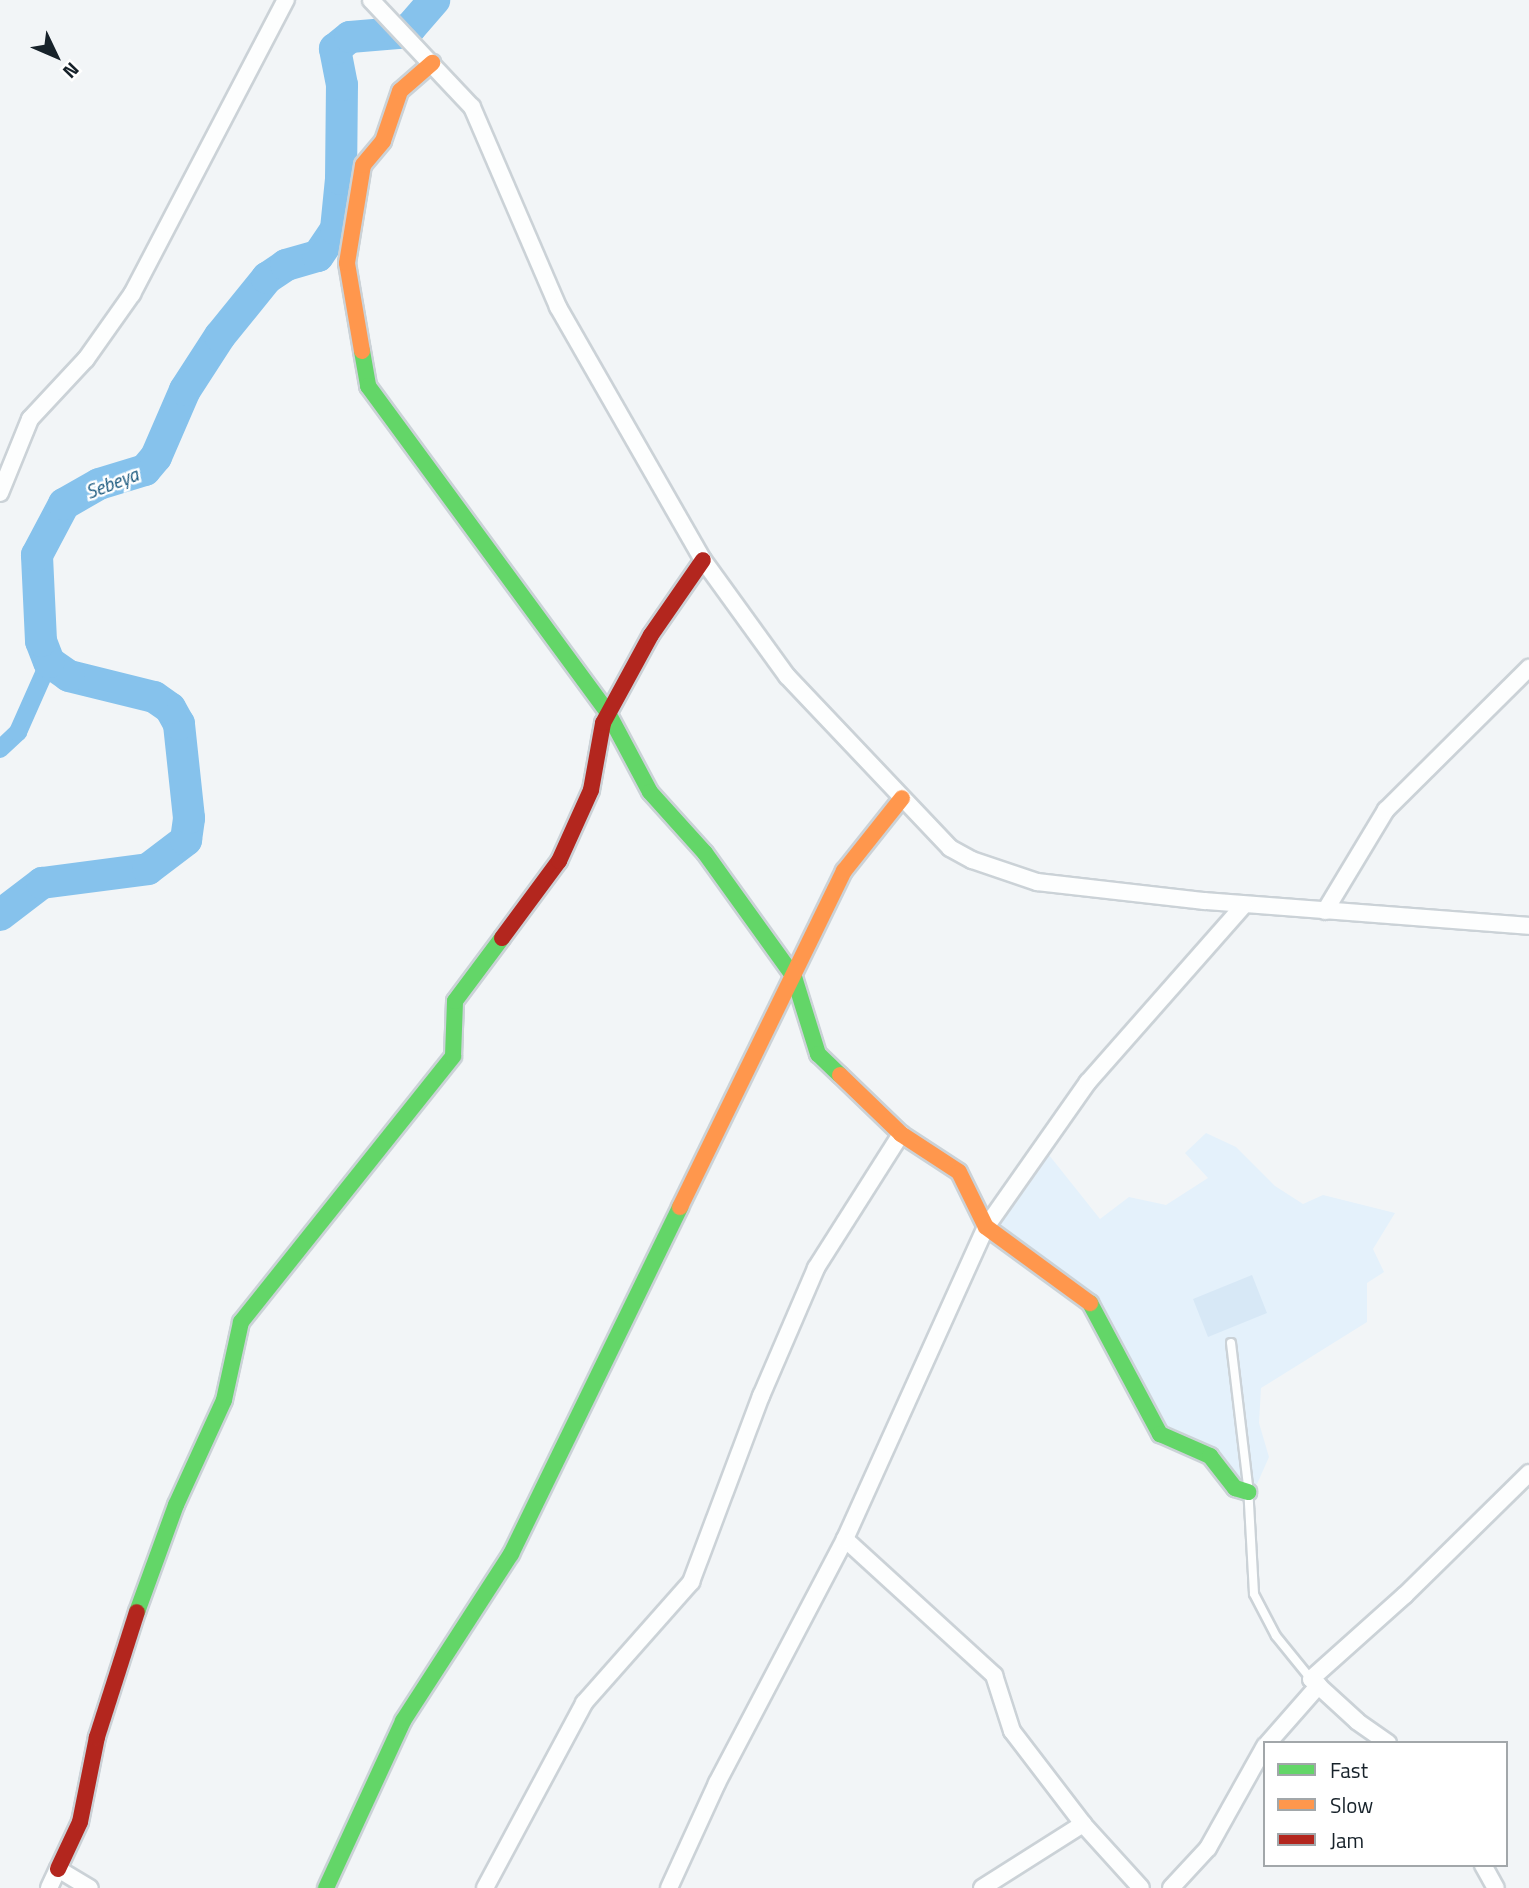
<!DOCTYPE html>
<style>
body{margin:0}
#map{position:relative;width:1529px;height:1888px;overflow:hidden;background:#f2f5f7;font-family:"Titillium Web",sans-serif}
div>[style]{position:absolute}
.built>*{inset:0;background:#e4f1fb}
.green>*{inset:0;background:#d7e8f6}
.canal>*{height:18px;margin:-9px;padding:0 9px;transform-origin:9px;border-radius:9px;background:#86c2ec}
.river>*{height:32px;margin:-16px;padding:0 16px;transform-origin:16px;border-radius:16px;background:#86c2ec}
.roads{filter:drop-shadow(2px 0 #cbd2d7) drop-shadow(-2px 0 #cbd2d7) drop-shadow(0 2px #cbd2d7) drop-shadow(0 -2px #cbd2d7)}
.lane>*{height:8px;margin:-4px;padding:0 4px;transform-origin:4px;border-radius:4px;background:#fdfefe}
.street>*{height:16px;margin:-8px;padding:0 8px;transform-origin:8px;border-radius:8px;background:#fdfefe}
.fast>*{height:16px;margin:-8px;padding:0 8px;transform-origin:8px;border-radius:8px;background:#63d668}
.slow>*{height:16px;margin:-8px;padding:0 8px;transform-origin:8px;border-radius:8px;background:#ff974d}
.jam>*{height:16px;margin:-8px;padding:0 8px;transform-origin:8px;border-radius:8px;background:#b3261e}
span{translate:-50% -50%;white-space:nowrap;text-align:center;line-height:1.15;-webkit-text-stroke:5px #fff;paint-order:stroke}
.water-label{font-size:19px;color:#115279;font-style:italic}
.legend{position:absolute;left:1263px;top:1741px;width:245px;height:126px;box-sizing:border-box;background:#fff;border:2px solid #a2a7aa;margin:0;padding:9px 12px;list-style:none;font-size:21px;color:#17222a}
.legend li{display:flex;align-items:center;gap:14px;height:35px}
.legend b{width:35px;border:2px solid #a2a7aa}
.north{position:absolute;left:21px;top:21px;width:70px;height:70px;-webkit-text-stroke:5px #fff;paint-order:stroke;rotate:134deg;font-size:19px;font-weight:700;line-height:28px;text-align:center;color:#17222a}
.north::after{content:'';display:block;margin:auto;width:24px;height:32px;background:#17222a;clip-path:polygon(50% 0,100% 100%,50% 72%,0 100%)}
</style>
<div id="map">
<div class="built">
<i style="clip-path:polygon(1206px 1133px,1236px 1147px,1275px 1186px,1303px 1204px,1323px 1195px,1395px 1213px,1373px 1249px,1384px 1272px,1367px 1283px,1367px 1322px,1261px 1388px,1259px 1423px,1269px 1457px,1257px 1484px,1248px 1486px,1164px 1432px,1091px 1300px,995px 1229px,1045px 1150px,1100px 1219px,1129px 1197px,1166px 1205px,1208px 1178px,1185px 1153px)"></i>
</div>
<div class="green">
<i style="clip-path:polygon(1252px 1275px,1267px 1313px,1208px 1337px,1193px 1299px)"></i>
</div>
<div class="canal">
<i style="left:0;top:749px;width:25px;rotate:-43deg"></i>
<i style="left:18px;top:732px;width:77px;rotate:-66.1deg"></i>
</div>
<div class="river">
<i style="left:0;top:915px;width:53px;rotate:-37.3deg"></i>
<i style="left:42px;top:883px;width:107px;rotate:-7.5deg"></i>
<i style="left:148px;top:869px;width:48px;rotate:-37.3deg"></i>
<i style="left:186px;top:840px;width:22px;rotate:-82deg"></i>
<i style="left:189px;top:818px;width:95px;rotate:-96.1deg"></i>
<i style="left:179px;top:724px;width:18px;rotate:-119deg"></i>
<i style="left:170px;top:708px;width:19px;rotate:-145deg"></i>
<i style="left:154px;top:697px;width:88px;rotate:-166.1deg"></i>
<i style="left:69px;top:676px;width:24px;rotate:-145deg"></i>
<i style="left:49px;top:662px;width:22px;rotate:-111deg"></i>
<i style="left:41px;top:641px;width:86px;rotate:-92.7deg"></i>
<i style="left:37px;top:555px;width:58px;rotate:-62.1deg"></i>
<i style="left:64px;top:504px;width:40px;rotate:-29.7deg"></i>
<i style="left:99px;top:484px;width:48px;rotate:-16.9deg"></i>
<i style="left:145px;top:470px;width:17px;rotate:-50deg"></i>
<i style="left:156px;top:457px;width:73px;rotate:-66.6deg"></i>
<i style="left:185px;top:390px;width:64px;rotate:-57.1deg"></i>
<i style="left:220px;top:336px;width:75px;rotate:-51deg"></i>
<i style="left:267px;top:278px;width:23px;rotate:-34deg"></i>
<i style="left:286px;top:265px;width:33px;rotate:-16deg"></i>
<i style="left:318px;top:256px;width:32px;rotate:-56deg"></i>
<i style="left:336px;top:229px;width:50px;rotate:-84.3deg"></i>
<i style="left:341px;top:179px;width:94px;rotate:-89.4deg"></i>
<i style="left:342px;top:85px;width:37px;rotate:-101deg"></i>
<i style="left:335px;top:49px;width:19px;rotate:-39deg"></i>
<i style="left:350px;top:37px;width:48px;rotate:-4.8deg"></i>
<i style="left:398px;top:33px;width:13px;rotate:-23deg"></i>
<i style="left:410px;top:28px;width:37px;rotate:-49deg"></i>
</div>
<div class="roads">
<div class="lane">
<i style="left:1231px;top:1343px;width:144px;rotate:83.2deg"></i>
<i style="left:1248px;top:1486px;width:108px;rotate:86.8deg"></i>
<i style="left:1254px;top:1594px;width:47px;rotate:62.4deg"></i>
<i style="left:1276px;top:1636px;width:55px;rotate:50.9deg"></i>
</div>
<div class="street">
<i style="left:371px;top:0;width:147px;rotate:46.7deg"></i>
<i style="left:472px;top:107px;width:218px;rotate:66.7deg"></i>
<i style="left:558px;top:307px;width:292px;rotate:60.2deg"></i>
<i style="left:703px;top:560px;width:143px;rotate:54.1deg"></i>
<i style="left:787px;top:676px;width:237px;rotate:46.5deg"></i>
<i style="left:950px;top:848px;width:25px;rotate:29deg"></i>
<i style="left:972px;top:860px;width:69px;rotate:18.7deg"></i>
<i style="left:1037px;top:882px;width:169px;rotate:6.5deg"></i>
<i style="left:1205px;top:901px;width:325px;rotate:4.4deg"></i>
<i style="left:0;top:493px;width:80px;rotate:-67.9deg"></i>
<i style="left:30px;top:419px;width:82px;rotate:-47deg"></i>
<i style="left:86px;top:359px;width:80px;rotate:-54.7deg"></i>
<i style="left:132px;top:294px;width:332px;rotate:-62.4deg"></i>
<i style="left:1325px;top:911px;width:118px;rotate:-58.9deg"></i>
<i style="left:1386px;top:810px;width:202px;rotate:-44.8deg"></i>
<i style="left:845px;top:1539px;width:202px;rotate:42.4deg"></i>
<i style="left:994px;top:1675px;width:59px;rotate:72.2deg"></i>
<i style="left:1012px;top:1731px;width:117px;rotate:52.6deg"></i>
<i style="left:1083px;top:1824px;width:86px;rotate:47.8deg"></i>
<i style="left:1268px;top:1743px;width:77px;rotate:-48.7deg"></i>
<i style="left:1388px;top:1743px;width:38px;rotate:-145deg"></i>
<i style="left:1357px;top:1721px;width:62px;rotate:-137.6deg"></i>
<i style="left:1311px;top:1679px;width:126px;rotate:-41.8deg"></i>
<i style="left:1405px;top:1595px;width:174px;rotate:-44.5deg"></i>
<i style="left:1483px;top:1865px;width:26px;rotate:61deg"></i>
<i style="left:49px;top:1888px;width:21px;rotate:-65deg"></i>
<i style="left:58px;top:1869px;width:37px;rotate:31deg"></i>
<i style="left:485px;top:1888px;width:210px;rotate:-61.8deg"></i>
<i style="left:584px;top:1703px;width:162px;rotate:-48.5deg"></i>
<i style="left:691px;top:1582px;width:199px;rotate:-69.4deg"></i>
<i style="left:761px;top:1396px;width:139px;rotate:-66.7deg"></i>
<i style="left:816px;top:1268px;width:159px;rotate:-57.6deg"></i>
<i style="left:669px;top:1888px;width:115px;rotate:-65.4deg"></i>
<i style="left:717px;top:1783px;width:276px;rotate:-62.3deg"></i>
<i style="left:845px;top:1539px;width:342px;rotate:-65.7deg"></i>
<i style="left:986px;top:1227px;width:177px;rotate:-54.9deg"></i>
<i style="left:1088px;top:1082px;width:236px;rotate:-48.6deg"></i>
<i style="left:982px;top:1888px;width:120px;rotate:-32.4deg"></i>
<i style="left:1171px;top:1888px;width:54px;rotate:-47.2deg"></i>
<i style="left:1208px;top:1848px;width:117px;rotate:-60.8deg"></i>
</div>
<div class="fast">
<i style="left:362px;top:351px;width:36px;rotate:80deg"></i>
<i style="left:368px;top:386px;width:406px;rotate:53.7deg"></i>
<i style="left:608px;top:713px;width:89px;rotate:62deg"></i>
<i style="left:650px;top:792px;width:82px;rotate:48deg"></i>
<i style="left:705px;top:853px;width:153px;rotate:54.3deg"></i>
<i style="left:794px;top:977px;width:81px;rotate:72.7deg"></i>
<i style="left:818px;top:1054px;width:30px;rotate:44deg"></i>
<i style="left:1090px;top:1303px;width:149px;rotate:61.9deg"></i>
<i style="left:1160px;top:1434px;width:55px;rotate:23.7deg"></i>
<i style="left:1210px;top:1456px;width:41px;rotate:52deg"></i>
<i style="left:1235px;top:1488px;width:14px;rotate:17deg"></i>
<i style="left:137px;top:1612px;width:114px;rotate:-70deg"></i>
<i style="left:176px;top:1505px;width:115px;rotate:-65.4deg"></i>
<i style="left:224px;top:1400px;width:80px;rotate:-77.7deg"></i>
<i style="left:241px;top:1322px;width:340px;rotate:-51.4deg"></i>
<i style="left:453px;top:1056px;width:55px;rotate:-87.9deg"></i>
<i style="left:455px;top:1001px;width:79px;rotate:-53.3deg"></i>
<i style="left:326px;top:1888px;width:184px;rotate:-65.2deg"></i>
<i style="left:403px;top:1721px;width:199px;rotate:-57.1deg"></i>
<i style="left:511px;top:1554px;width:386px;rotate:-64deg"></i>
</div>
<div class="slow">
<i style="left:362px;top:351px;width:89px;rotate:-99.7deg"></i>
<i style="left:347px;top:263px;width:99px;rotate:-80.7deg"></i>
<i style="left:363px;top:165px;width:31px;rotate:-50deg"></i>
<i style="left:383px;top:141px;width:53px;rotate:-71.2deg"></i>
<i style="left:400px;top:91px;width:43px;rotate:-41.2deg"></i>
<i style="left:840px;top:1075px;width:85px;rotate:44deg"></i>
<i style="left:901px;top:1134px;width:69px;rotate:33.2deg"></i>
<i style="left:959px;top:1172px;width:61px;rotate:63.9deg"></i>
<i style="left:986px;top:1227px;width:129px;rotate:36.2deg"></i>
<i style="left:680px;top:1207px;width:374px;rotate:-64deg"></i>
<i style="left:844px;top:871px;width:93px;rotate:-51.5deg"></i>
</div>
<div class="jam">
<i style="left:502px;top:938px;width:96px;rotate:-53.5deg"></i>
<i style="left:559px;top:861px;width:78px;rotate:-65.7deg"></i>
<i style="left:591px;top:790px;width:68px;rotate:-79.8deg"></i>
<i style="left:603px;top:723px;width:100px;rotate:-61.4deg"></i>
<i style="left:651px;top:635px;width:91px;rotate:-55.3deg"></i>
<i style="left:58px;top:1869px;width:52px;rotate:-64.9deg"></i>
<i style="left:80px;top:1822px;width:87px;rotate:-78.7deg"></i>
<i style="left:97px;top:1737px;width:131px;rotate:-72.3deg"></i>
</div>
</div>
<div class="water-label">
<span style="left:112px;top:483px;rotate:-21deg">Sebeya</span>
</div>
<ul class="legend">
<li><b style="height:9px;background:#63d668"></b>Fast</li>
<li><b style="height:9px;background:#ff974d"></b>Slow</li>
<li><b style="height:9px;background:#b3261e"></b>Jam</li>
</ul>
<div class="north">N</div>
</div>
